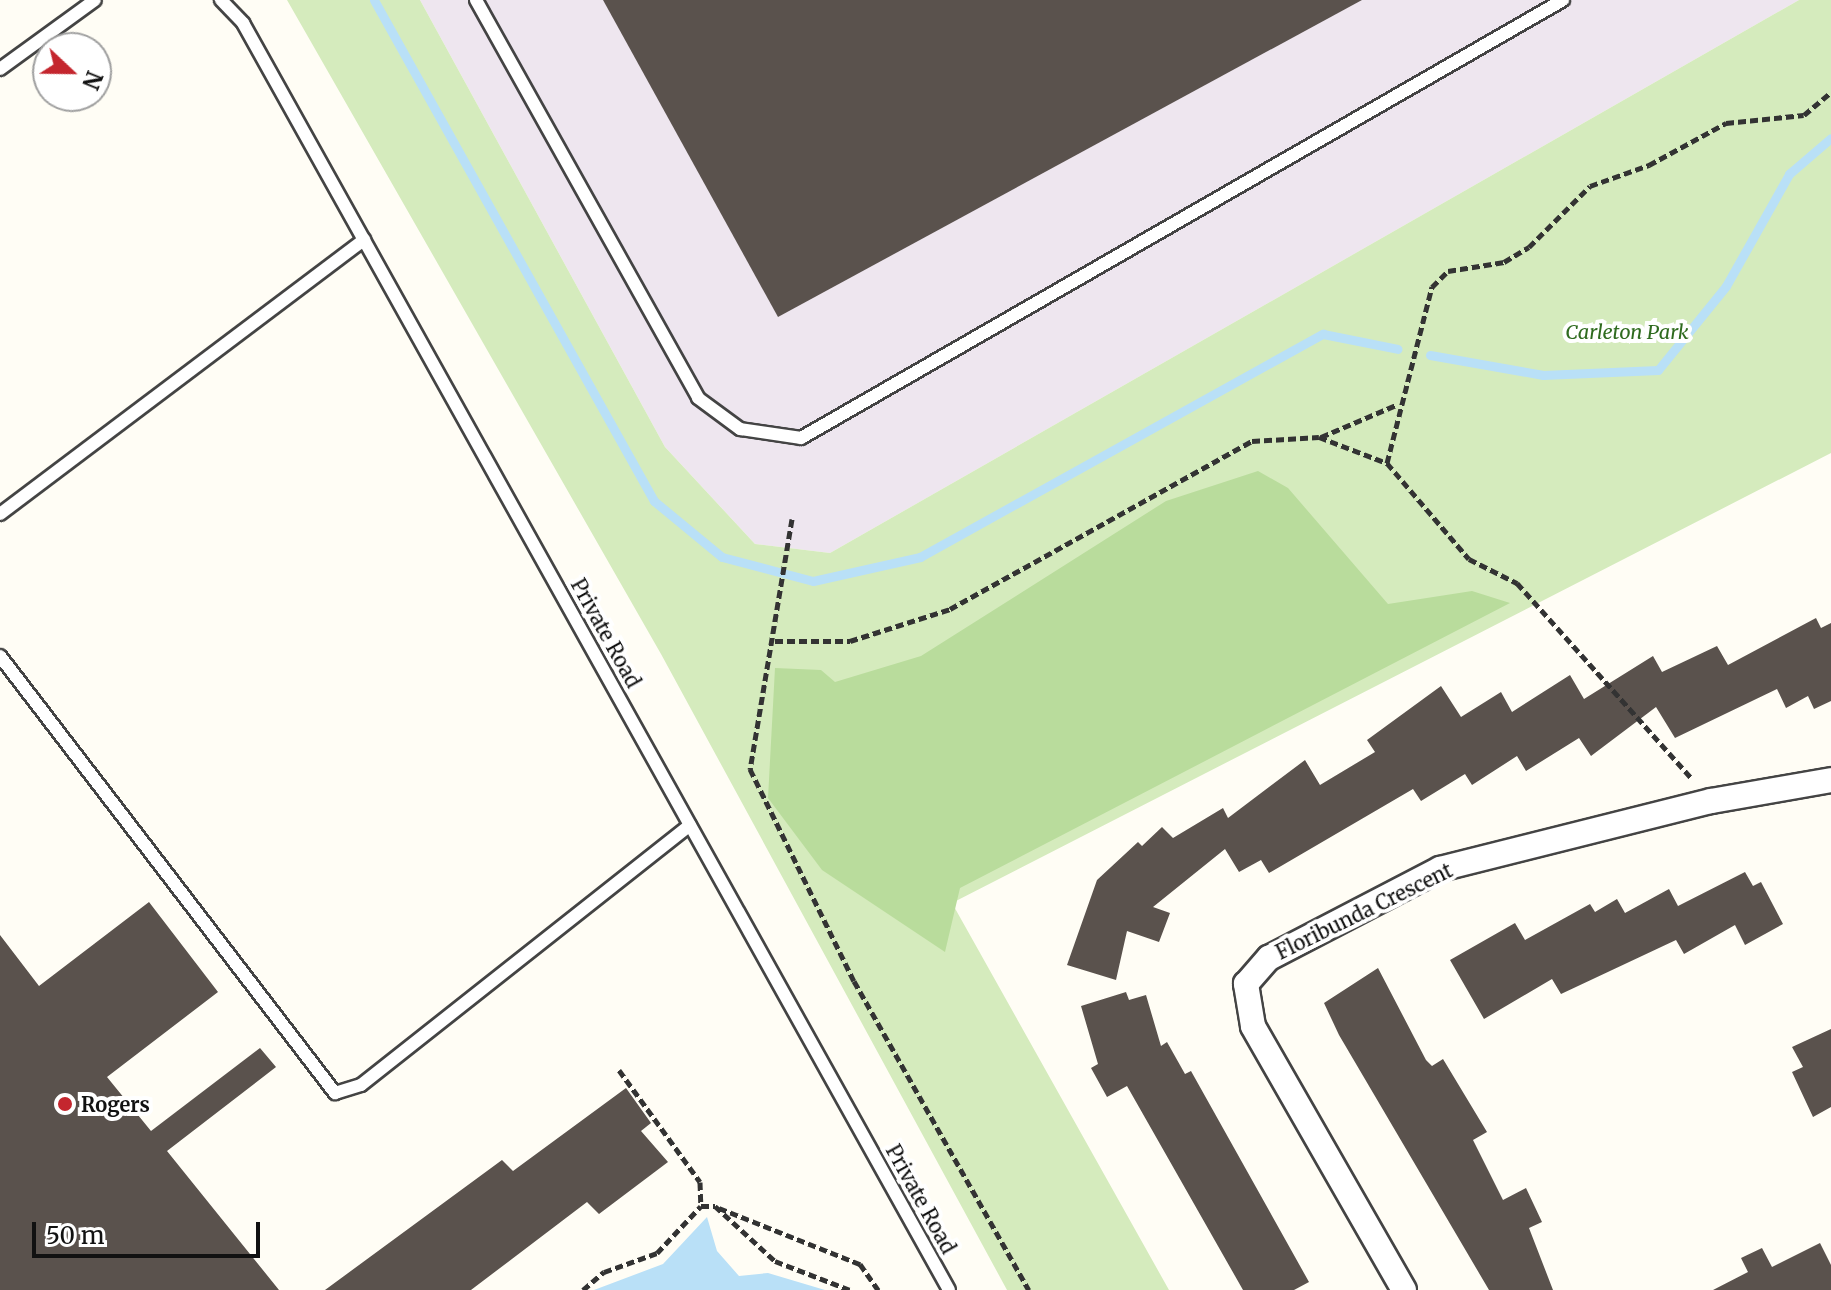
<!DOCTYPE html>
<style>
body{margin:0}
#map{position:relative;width:1831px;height:1290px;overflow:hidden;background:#fffdf5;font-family:Merriweather,serif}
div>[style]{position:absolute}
.industrial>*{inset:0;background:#eee6ef}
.green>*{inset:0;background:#d5ebbd}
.forest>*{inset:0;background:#b9dc9c}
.water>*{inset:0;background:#b9e0f7}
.stream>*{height:9px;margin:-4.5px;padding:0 4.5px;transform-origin:4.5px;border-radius:4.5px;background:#b9e0f7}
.building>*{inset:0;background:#5a524d}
.path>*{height:5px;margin-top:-2.5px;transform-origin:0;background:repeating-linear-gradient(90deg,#333 0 8px,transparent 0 12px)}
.roads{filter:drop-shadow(2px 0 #444) drop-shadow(-2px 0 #444) drop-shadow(0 2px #444) drop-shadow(0 -2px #444)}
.service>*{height:12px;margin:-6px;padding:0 6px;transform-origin:6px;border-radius:6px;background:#fff}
.minor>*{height:24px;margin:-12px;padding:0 12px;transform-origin:12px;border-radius:12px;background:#fff}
.dots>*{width:22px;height:22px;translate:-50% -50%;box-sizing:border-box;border:4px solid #fff;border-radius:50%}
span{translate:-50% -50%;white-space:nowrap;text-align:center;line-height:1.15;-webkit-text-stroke:8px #fff;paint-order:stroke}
.park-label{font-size:20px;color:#2f6b1f;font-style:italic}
.street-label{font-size:20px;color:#111}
.poi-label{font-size:20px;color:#111;font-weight:700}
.left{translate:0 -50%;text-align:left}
.north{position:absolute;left:32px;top:32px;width:80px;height:80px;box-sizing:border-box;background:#fff;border:2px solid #a0a0a0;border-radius:50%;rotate:112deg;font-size:22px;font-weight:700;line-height:32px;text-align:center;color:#111}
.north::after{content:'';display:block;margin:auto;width:28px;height:36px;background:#c4262e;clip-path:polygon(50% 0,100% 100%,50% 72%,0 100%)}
.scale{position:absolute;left:32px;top:1222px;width:228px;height:36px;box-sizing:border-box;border:4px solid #111;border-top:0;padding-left:10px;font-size:24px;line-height:28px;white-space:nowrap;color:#111;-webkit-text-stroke:6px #fff;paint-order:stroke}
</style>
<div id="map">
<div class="industrial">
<i style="clip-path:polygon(420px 0,1799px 0,830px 553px,755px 544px,665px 447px)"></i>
</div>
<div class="green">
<i style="clip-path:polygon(287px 0,420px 0,665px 447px,755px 544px,830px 553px,1799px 0,1831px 0,1831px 453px,952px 903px,1169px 1290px,1007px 1290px,661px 654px)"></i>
</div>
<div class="forest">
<i style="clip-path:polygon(1258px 471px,1288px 488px,1388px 604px,1472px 591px,1510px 603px,960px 888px,945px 952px,822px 870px,768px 798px,775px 668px,821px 670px,835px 682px,921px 656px,1166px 501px)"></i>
</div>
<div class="water">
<i style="clip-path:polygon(707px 1217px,717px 1251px,739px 1276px,768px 1273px,825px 1290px,594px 1290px,663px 1264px)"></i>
</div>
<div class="stream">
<i style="left:374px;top:0;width:574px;rotate:60.8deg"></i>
<i style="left:654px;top:501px;width:88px;rotate:39.5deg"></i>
<i style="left:722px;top:557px;width:94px;rotate:14.8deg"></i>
<i style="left:813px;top:581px;width:110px;rotate:-12.6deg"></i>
<i style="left:920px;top:557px;width:461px;rotate:-29deg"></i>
<i style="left:1323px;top:334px;width:76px;rotate:11.3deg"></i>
<i style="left:1430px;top:355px;width:115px;rotate:10deg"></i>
<i style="left:1543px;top:375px;width:115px;rotate:-2.5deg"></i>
<i style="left:1658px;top:370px;width:108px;rotate:-51deg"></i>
<i style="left:1726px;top:286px;width:129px;rotate:-60.6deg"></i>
<i style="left:1789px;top:174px;width:55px;rotate:-40.6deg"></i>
</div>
<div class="building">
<i style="clip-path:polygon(603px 0,1362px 0,778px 317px)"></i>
<i style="clip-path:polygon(1816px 618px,1821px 628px,1831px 623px,1831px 701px,1814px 709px,1808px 696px,1786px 708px,1777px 689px,1675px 738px,1656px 707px,1591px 756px,1579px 738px,1526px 771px,1517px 756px,1472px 785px,1465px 774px,1421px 801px,1413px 789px,1269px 873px,1261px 860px,1239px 872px,1225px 849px,1153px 907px,1170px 913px,1159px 942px,1127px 931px,1116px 980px,1067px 965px,1097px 880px,1138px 842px,1142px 846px,1162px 827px,1173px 838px,1223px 808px,1228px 818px,1305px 760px,1320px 785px,1375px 752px,1367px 740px,1441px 686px,1461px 717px,1501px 692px,1512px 712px,1570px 675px,1584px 699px,1653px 656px,1662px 672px,1717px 646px,1728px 665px)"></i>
<i style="clip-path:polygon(1745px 872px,1753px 886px,1761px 882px,1783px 924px,1745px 945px,1735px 925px,1684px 954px,1676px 940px,1561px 994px,1552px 979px,1484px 1019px,1450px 960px,1515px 923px,1525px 940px,1590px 904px,1595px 912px,1617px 899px,1625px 913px,1669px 889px,1678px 906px)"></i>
<i style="clip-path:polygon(149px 902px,218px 992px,107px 1077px,151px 1131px,260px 1048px,276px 1067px,167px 1151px,279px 1290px,0 1290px,0 935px,39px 986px)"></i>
<i style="clip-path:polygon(1378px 968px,1426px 1060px,1432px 1066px,1443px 1059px,1487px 1132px,1473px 1140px,1503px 1200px,1526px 1188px,1542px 1222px,1529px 1228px,1553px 1290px,1489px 1290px,1339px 1035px,1324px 1003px)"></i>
<i style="clip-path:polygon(1126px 992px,1129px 1000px,1146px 995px,1161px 1046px,1167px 1042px,1185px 1074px,1191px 1071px,1309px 1282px,1294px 1290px,1243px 1290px,1127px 1086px,1107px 1097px,1091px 1068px,1098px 1064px,1081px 1006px)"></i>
<i style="clip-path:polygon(1831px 1029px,1831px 1107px,1813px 1117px,1792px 1072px,1803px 1067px,1792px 1047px)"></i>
<i style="clip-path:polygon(626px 1088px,651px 1123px,641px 1131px,668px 1162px,599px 1214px,587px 1202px,471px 1290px,325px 1290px,502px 1160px,513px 1171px)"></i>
<i style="clip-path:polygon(1820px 1243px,1831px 1265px,1831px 1290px,1713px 1290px,1748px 1272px,1741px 1258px,1762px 1248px,1772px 1267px)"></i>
</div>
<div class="path">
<i style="left:1321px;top:437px;width:82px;rotate:-23.1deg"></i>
<i style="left:1387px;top:463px;width:126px;rotate:49.5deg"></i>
<i style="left:1469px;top:559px;width:54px;rotate:26.6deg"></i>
<i style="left:1517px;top:583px;width:263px;rotate:48.2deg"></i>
<i style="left:792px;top:519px;width:254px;rotate:99.5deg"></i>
<i style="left:750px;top:769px;width:236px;rotate:63.9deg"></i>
<i style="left:854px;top:981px;width:355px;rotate:60.5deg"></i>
<i style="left:775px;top:641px;width:75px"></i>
<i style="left:850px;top:641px;width:105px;rotate:-17.7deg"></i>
<i style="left:950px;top:609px;width:346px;rotate:-29.1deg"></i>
<i style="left:1252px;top:441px;width:67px;rotate:-3.4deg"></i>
<i style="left:1319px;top:437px;width:73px;rotate:20.9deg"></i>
<i style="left:1387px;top:463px;width:182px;rotate:-75.7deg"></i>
<i style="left:1432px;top:287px;width:23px;rotate:-45deg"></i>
<i style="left:1448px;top:271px;width:57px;rotate:-9.1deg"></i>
<i style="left:1504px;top:262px;width:29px;rotate:-31deg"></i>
<i style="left:1529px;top:247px;width:86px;rotate:-45deg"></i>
<i style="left:1590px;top:186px;width:63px;rotate:-19.6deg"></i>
<i style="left:1649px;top:165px;width:88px;rotate:-28.6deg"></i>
<i style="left:1726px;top:123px;width:78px;rotate:-5.9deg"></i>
<i style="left:1804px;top:115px;width:35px;rotate:-40deg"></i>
<i style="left:619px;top:1070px;width:138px;rotate:54.1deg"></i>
<i style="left:700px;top:1182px;width:24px;rotate:88deg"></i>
<i style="left:719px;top:1208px;width:152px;rotate:21.7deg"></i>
<i style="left:860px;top:1264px;width:32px;rotate:55deg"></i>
<i style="left:583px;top:1290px;width:28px;rotate:-41deg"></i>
<i style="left:604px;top:1272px;width:56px;rotate:-19.7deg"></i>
<i style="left:657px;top:1253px;width:64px;rotate:-46.9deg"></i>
<i style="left:701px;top:1206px;width:14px"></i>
<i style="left:715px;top:1206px;width:81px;rotate:42.5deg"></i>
<i style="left:775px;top:1261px;width:80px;rotate:21.1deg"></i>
</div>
<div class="roads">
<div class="service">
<i style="left:221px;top:0;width:32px;rotate:46deg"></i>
<i style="left:243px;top:23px;width:1450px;rotate:60.87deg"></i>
<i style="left:476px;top:0;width:456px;rotate:60.8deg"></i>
<i style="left:698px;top:398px;width:52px;rotate:36.4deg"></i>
<i style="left:740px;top:429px;width:62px;rotate:8.4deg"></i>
<i style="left:801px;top:438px;width:879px;rotate:-29.89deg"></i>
<i style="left:0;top:69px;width:117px;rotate:-36deg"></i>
<i style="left:0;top:514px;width:456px;rotate:-37deg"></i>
<i style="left:0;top:656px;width:551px;rotate:52.53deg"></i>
<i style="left:335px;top:1093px;width:27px;rotate:-17deg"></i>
<i style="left:361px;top:1085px;width:419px;rotate:-38.3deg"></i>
</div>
<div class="minor">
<i style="left:1404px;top:1290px;width:304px;rotate:-119.8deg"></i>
<i style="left:1253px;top:1026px;width:43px;rotate:-99.5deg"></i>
<i style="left:1246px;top:984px;width:35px;rotate:-49deg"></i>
<i style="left:1269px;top:958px;width:193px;rotate:-27.5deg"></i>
<i style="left:1440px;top:869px;width:279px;rotate:-14.1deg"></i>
<i style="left:1711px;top:801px;width:122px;rotate:-9.9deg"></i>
</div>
</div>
<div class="dots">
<i style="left:65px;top:1104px;background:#c4262e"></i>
</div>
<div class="park-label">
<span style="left:1627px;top:331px">Carleton Park</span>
</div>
<div class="street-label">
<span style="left:606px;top:633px;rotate:61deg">Private Road</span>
<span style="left:1364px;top:911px;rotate:-26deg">Floribunda Crescent</span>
<span style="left:921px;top:1199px;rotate:61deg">Private Road</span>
</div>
<div class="poi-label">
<span class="left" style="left:81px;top:1104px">Rogers</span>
</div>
<div class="north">N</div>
<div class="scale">50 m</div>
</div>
